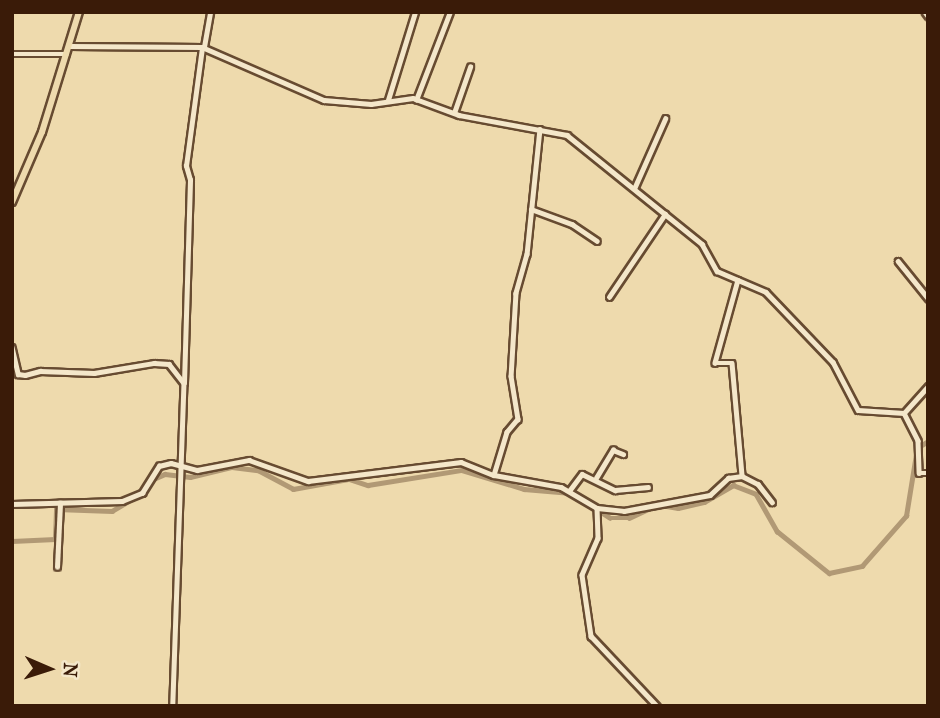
<!DOCTYPE html>
<style>
body{margin:0}
#map{position:relative;width:940px;height:718px;overflow:hidden;background:#eedaad;font-family:"IM FELL French Canon",serif}
div>[style]{position:absolute}
.canal>*{height:4.5px;margin:-2.25px;padding:0 2.25px;transform-origin:2.25px;border-radius:2.25px;background:#b19975}
.roads{filter:drop-shadow(2px 0 #674b31) drop-shadow(-2px 0 #674b31) drop-shadow(0 2px #674b31) drop-shadow(0 -2px #674b31)}
.minor>*{height:4.5px;margin:-2.25px;padding:0 2.25px;transform-origin:2.25px;border-radius:2.25px;background:#f4e7ca}
.major>*{height:6px;margin:-3px;padding:0 3px;transform-origin:3px;border-radius:3px;background:#eedaad}
span{translate:-50% -50%;white-space:nowrap;text-align:center;line-height:1.15;-webkit-text-stroke:7px #f4e7ca;paint-order:stroke}
.frame{position:absolute;inset:0;border:14px solid #3a1b08;pointer-events:none}
.north{position:absolute;left:14px;top:634px;width:70px;height:70px;-webkit-text-stroke:5px #f4e7ca;paint-order:stroke;rotate:93deg;font-size:19px;font-weight:700;line-height:28px;text-align:center;color:#3a1b08}
.north::after{content:'';display:block;margin:auto;width:24px;height:32px;background:#3a1b08;clip-path:polygon(50% 0,100% 100%,50% 72%,0 100%)}
</style>
<div id="map">
<div class="canal">
<i style="left:149px;top:481px;width:17px;rotate:-24deg"></i>
<i style="left:165px;top:474px;width:25px;rotate:7deg"></i>
<i style="left:190px;top:477px;width:43px;rotate:-13.4deg"></i>
<i style="left:232px;top:467px;width:26px;rotate:7deg"></i>
<i style="left:258px;top:470px;width:40px;rotate:28deg"></i>
<i style="left:293px;top:489px;width:57px;rotate:-10.1deg"></i>
<i style="left:349px;top:479px;width:20px;rotate:18deg"></i>
<i style="left:368px;top:485px;width:95px;rotate:-9.1deg"></i>
<i style="left:462px;top:470px;width:65px;rotate:17deg"></i>
<i style="left:524px;top:489px;width:47px;rotate:4.9deg"></i>
<i style="left:578px;top:497px;width:38px;rotate:33deg"></i>
<i style="left:610px;top:518px;width:19px"></i>
<i style="left:629px;top:518px;width:23px;rotate:-25deg"></i>
<i style="left:661px;top:505px;width:17px;rotate:10deg"></i>
<i style="left:678px;top:508px;width:27px;rotate:-13deg"></i>
<i style="left:704px;top:502px;width:34px;rotate:-30deg"></i>
<i style="left:733px;top:485px;width:25px;rotate:21deg"></i>
<i style="left:756px;top:494px;width:43px;rotate:60.4deg"></i>
<i style="left:777px;top:531px;width:67px;rotate:38.9deg"></i>
<i style="left:829px;top:573px;width:34px;rotate:-12deg"></i>
<i style="left:862px;top:566px;width:67px;rotate:-48.7deg"></i>
<i style="left:906px;top:516px;width:69px;rotate:-80.8deg"></i>
<i style="left:917px;top:448px;width:13px;rotate:-32deg"></i>
<i style="left:12px;top:541px;width:43px;rotate:-2.7deg"></i>
<i style="left:55px;top:539px;width:30px;rotate:-88deg"></i>
<i style="left:56px;top:509px;width:56px;rotate:2deg"></i>
<i style="left:112px;top:511px;width:37px;rotate:-31deg"></i>
</div>
<div class="roads">
<div class="minor">
<i style="left:925px;top:12px;width:5px;rotate:53deg"></i>
<i style="left:70px;top:46px;width:132px;rotate:0.4deg"></i>
<i style="left:202px;top:47px;width:133px;rotate:23.5deg"></i>
<i style="left:324px;top:100px;width:47px;rotate:4.9deg"></i>
<i style="left:371px;top:104px;width:42px;rotate:-8.1deg"></i>
<i style="left:413px;top:98px;width:49px;rotate:20.3deg"></i>
<i style="left:459px;top:115px;width:110px;rotate:10.5deg"></i>
<i style="left:567px;top:135px;width:174px;rotate:38.9deg"></i>
<i style="left:702px;top:244px;width:31px;rotate:61deg"></i>
<i style="left:717px;top:271px;width:53px;rotate:23.2deg"></i>
<i style="left:766px;top:292px;width:97px;rotate:46.3deg"></i>
<i style="left:833px;top:362px;width:54px;rotate:62.5deg"></i>
<i style="left:858px;top:410px;width:46px;rotate:3.7deg"></i>
<i style="left:904px;top:413px;width:31px;rotate:63deg"></i>
<i style="left:918px;top:441px;width:32px;rotate:88deg"></i>
<i style="left:919px;top:473px;width:9px"></i>
<i style="left:204px;top:47px;width:36px;rotate:-80deg"></i>
<i style="left:12px;top:54px;width:55px"></i>
<i style="left:388px;top:100px;width:92px;rotate:-72.9deg"></i>
<i style="left:416px;top:100px;width:94px;rotate:-68.9deg"></i>
<i style="left:454px;top:113px;width:49px;rotate:-70.8deg"></i>
<i style="left:540px;top:129px;width:126px;rotate:95.9deg"></i>
<i style="left:527px;top:254px;width:41px;rotate:105.8deg"></i>
<i style="left:516px;top:293px;width:83px;rotate:93.4deg"></i>
<i style="left:511px;top:376px;width:44px;rotate:80.8deg"></i>
<i style="left:518px;top:419px;width:17px;rotate:130deg"></i>
<i style="left:507px;top:432px;width:45px;rotate:106.8deg"></i>
<i style="left:494px;top:475px;width:68px;rotate:10.2deg"></i>
<i style="left:561px;top:487px;width:42px;rotate:30.3deg"></i>
<i style="left:597px;top:508px;width:30px;rotate:88deg"></i>
<i style="left:598px;top:538px;width:40px;rotate:113.4deg"></i>
<i style="left:582px;top:575px;width:62px;rotate:81.6deg"></i>
<i style="left:591px;top:636px;width:96px;rotate:46.7deg"></i>
<i style="left:634px;top:189px;width:77px;rotate:-66.1deg"></i>
<i style="left:531px;top:209px;width:44px;rotate:20.1deg"></i>
<i style="left:572px;top:224px;width:30px;rotate:34deg"></i>
<i style="left:898px;top:261px;width:48px;rotate:51deg"></i>
<i style="left:738px;top:280px;width:86px;rotate:105.5deg"></i>
<i style="left:715px;top:363px;width:17px"></i>
<i style="left:732px;top:363px;width:113px;rotate:84.9deg"></i>
<i style="left:609px;top:297px;width:100px;rotate:-56deg"></i>
<i style="left:12px;top:347px;width:28px;rotate:77deg"></i>
<i style="left:18px;top:374px;width:7px;rotate:8deg"></i>
<i style="left:25px;top:375px;width:16px;rotate:-15deg"></i>
<i style="left:40px;top:371px;width:54px;rotate:2.1deg"></i>
<i style="left:94px;top:373px;width:61px;rotate:-9.5deg"></i>
<i style="left:154px;top:363px;width:15px;rotate:4deg"></i>
<i style="left:169px;top:364px;width:24px;rotate:52deg"></i>
<i style="left:184px;top:383px;width:323px;rotate:92deg"></i>
<i style="left:184px;top:383px;width:203px;rotate:-88.3deg"></i>
<i style="left:190px;top:180px;width:15px;rotate:-106deg"></i>
<i style="left:186px;top:166px;width:119px;rotate:-82.3deg"></i>
<i style="left:904px;top:413px;width:36px;rotate:-48deg"></i>
<i style="left:596px;top:478px;width:33px;rotate:-59deg"></i>
<i style="left:613px;top:450px;width:11px;rotate:22deg"></i>
<i style="left:569px;top:491px;width:21px;rotate:-53deg"></i>
<i style="left:582px;top:474px;width:37px;rotate:26deg"></i>
<i style="left:615px;top:490px;width:33px;rotate:-5deg"></i>
<i style="left:12px;top:504px;width:110px;rotate:-1.6deg"></i>
<i style="left:122px;top:501px;width:22px;rotate:-22deg"></i>
<i style="left:142px;top:493px;width:32px;rotate:-58deg"></i>
<i style="left:159px;top:466px;width:12px;rotate:-14deg"></i>
<i style="left:171px;top:463px;width:27px;rotate:15deg"></i>
<i style="left:197px;top:470px;width:53px;rotate:-10.9deg"></i>
<i style="left:249px;top:460px;width:63px;rotate:19.6deg"></i>
<i style="left:308px;top:481px;width:154px;rotate:-7.1deg"></i>
<i style="left:461px;top:462px;width:35px;rotate:22deg"></i>
<i style="left:597px;top:508px;width:27px;rotate:6deg"></i>
<i style="left:624px;top:511px;width:87px;rotate:-10.5deg"></i>
<i style="left:710px;top:495px;width:25px;rotate:-43deg"></i>
<i style="left:728px;top:478px;width:14px;rotate:-8deg"></i>
<i style="left:742px;top:476px;width:18px;rotate:27deg"></i>
<i style="left:758px;top:484px;width:23px;rotate:52deg"></i>
<i style="left:57px;top:567px;width:64px;rotate:-87.3deg"></i>
</div>
<div class="major">
<i style="left:12px;top:202px;width:76px;rotate:-66.8deg"></i>
<i style="left:42px;top:132px;width:126px;rotate:-72.9deg"></i>
</div>
</div>
<div class="frame"></div>
<div class="north">N</div>
</div>
